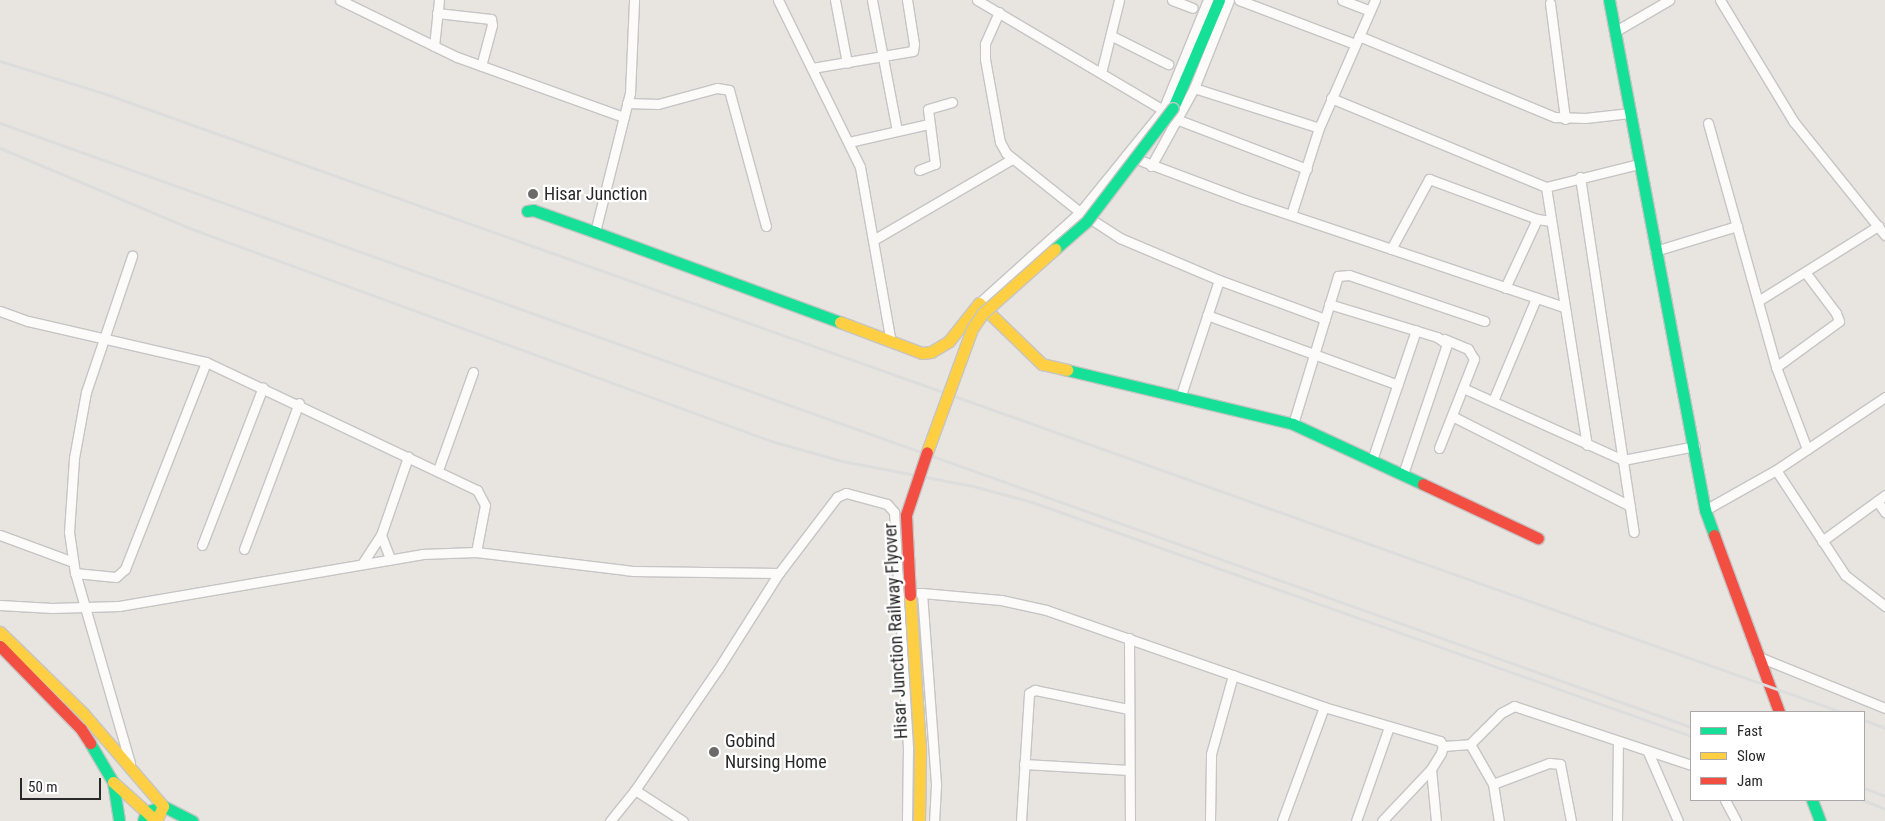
<!DOCTYPE html>
<style>
body{margin:0}
#map{position:relative;width:1885px;height:821px;overflow:hidden;background:#e8e5e0;font-family:"Roboto Condensed",sans-serif}
div>[style]{position:absolute}
.roads{filter:drop-shadow(1px 0 #c6c4c5) drop-shadow(-1px 0 #c6c4c5) drop-shadow(0 1px #c6c4c5) drop-shadow(0 -1px #c6c4c5)}
.street>*{height:9px;margin:-4.5px;padding:0 4.5px;transform-origin:4.5px;border-radius:4.5px;background:#fcfbfa}
.fast>*{height:11px;margin:-5.5px;padding:0 5.5px;transform-origin:5.5px;border-radius:5.5px;background:#16e098}
.slow>*{height:11px;margin:-5.5px;padding:0 5.5px;transform-origin:5.5px;border-radius:5.5px;background:#ffcf43}
.jam>*{height:11px;margin:-5.5px;padding:0 5.5px;transform-origin:5.5px;border-radius:5.5px;background:#f24e42}
.rail>*{height:3px;margin:-1.5px;padding:0 1.5px;transform-origin:1.5px;border-radius:1.5px;background:#deddde}
.bridges{filter:drop-shadow(1px 0 #c6c4c5) drop-shadow(-1px 0 #c6c4c5) drop-shadow(0 1px #c6c4c5) drop-shadow(0 -1px #c6c4c5)}
.fast-bridge>*{height:11px;margin:-5.5px;padding:0 5.5px;transform-origin:5.5px;border-radius:5.5px;background:#16e098}
.slow-bridge>*{height:11px;margin:-5.5px;padding:0 5.5px;transform-origin:5.5px;border-radius:5.5px;background:#ffcf43}
.jam-bridge>*{height:11px;margin:-5.5px;padding:0 5.5px;transform-origin:5.5px;border-radius:5.5px;background:#f24e42}
.dots>*{width:14px;height:14px;translate:-50% -50%;box-sizing:border-box;border:2px solid #fff;border-radius:50%}
span{translate:-50% -50%;white-space:nowrap;text-align:center;line-height:1.15;-webkit-text-stroke:4.5px #fff;paint-order:stroke}
.poi-label{font-size:18px;color:#292929}
.left{translate:0 -50%;text-align:left}
.street-label{font-size:18px;color:#292929}
.legend{position:absolute;left:1690px;top:711px;width:175px;height:90px;box-sizing:border-box;background:#fff;border:1px solid #a9a9a9;margin:0;padding:6px 9px;list-style:none;font-size:15px;color:#292929}
.legend li{display:flex;align-items:center;gap:10px;height:25px}
.legend b{width:25px;border:1px solid #a9a9a9}
.scale{position:absolute;left:20px;top:778px;width:81px;height:22px;box-sizing:border-box;border:2px solid #292929;border-top:0;padding-left:6px;font-size:15px;line-height:18px;white-space:nowrap;color:#292929;-webkit-text-stroke:4px #fff;paint-order:stroke}
</style>
<div id="map">
<div class="roads">
<div class="street">
<i style="left:340px;top:0;width:130px;rotate:26deg"></i>
<i style="left:457px;top:57px;width:177px;rotate:19.8deg"></i>
<i style="left:778px;top:0;width:186px;rotate:63.8deg"></i>
<i style="left:860px;top:167px;width:178px;rotate:80deg"></i>
<i style="left:835px;top:0;width:64px;rotate:79.2deg"></i>
<i style="left:872px;top:0;width:133px;rotate:79.2deg"></i>
<i style="left:977px;top:0;width:216px;rotate:30.6deg"></i>
<i style="left:1172px;top:0;width:22px;rotate:21deg"></i>
<i style="left:1239px;top:0;width:124px;rotate:20.8deg"></i>
<i style="left:1342px;top:0;width:30px;rotate:21deg"></i>
<i style="left:1720px;top:0;width:143px;rotate:58.8deg"></i>
<i style="left:1794px;top:122px;width:145px;rotate:51.2deg"></i>
<i style="left:1550px;top:3px;width:117px;rotate:82.6deg"></i>
<i style="left:999px;top:12px;width:35px;rotate:114deg"></i>
<i style="left:985px;top:44px;width:15px;rotate:90deg"></i>
<i style="left:985px;top:59px;width:84px;rotate:79.8deg"></i>
<i style="left:1000px;top:142px;width:13px;rotate:61deg"></i>
<i style="left:1006px;top:153px;width:95px;rotate:38.6deg"></i>
<i style="left:1080px;top:212px;width:48px;rotate:33deg"></i>
<i style="left:1120px;top:238px;width:108px;rotate:23deg"></i>
<i style="left:1219px;top:280px;width:113px;rotate:20.2deg"></i>
<i style="left:437px;top:13px;width:54px;rotate:6.3deg"></i>
<i style="left:491px;top:19px;width:6px;rotate:81deg"></i>
<i style="left:492px;top:25px;width:42px;rotate:105deg"></i>
<i style="left:1614px;top:32px;width:64px;rotate:-30.2deg"></i>
<i style="left:1112px;top:36px;width:63px;rotate:26.6deg"></i>
<i style="left:1359px;top:36px;width:212px;rotate:22.5deg"></i>
<i style="left:1555px;top:117px;width:30px;rotate:2deg"></i>
<i style="left:1585px;top:118px;width:45px;rotate:-6.3deg"></i>
<i style="left:434px;top:46px;width:46px;rotate:-83.8deg"></i>
<i style="left:812px;top:68px;width:102px;rotate:-9.6deg"></i>
<i style="left:913px;top:51px;width:7px;rotate:-82deg"></i>
<i style="left:914px;top:44px;width:45px;rotate:-99deg"></i>
<i style="left:1101px;top:73px;width:75px;rotate:-76.1deg"></i>
<i style="left:1194px;top:88px;width:131px;rotate:17.7deg"></i>
<i style="left:1331px;top:98px;width:233px;rotate:22.5deg"></i>
<i style="left:1546px;top:187px;width:96px;rotate:-13.9deg"></i>
<i style="left:627px;top:103px;width:31px;rotate:2deg"></i>
<i style="left:658px;top:104px;width:61px;rotate:-15.2deg"></i>
<i style="left:717px;top:88px;width:12px;rotate:9deg"></i>
<i style="left:729px;top:90px;width:141px;rotate:74.8deg"></i>
<i style="left:1176px;top:119px;width:140px;rotate:20.9deg"></i>
<i style="left:1708px;top:123px;width:253px;rotate:74.4deg"></i>
<i style="left:1776px;top:367px;width:88px;rotate:69.3deg"></i>
<i style="left:849px;top:142px;width:82px;rotate:-12.7deg"></i>
<i style="left:1126px;top:155px;width:125px;rotate:20.6deg"></i>
<i style="left:1243px;top:199px;width:339px;rotate:18.6deg"></i>
<i style="left:1151px;top:166px;width:89px;rotate:-61.1deg"></i>
<i style="left:1194px;top:88px;width:95px;rotate:-68.3deg"></i>
<i style="left:919px;top:170px;width:17px;rotate:-21deg"></i>
<i style="left:935px;top:164px;width:55px;rotate:-97.3deg"></i>
<i style="left:928px;top:109px;width:25px;rotate:-16deg"></i>
<i style="left:1580px;top:177px;width:359px;rotate:81.4deg"></i>
<i style="left:1546px;top:187px;width:261px;rotate:81deg"></i>
<i style="left:1291px;top:215px;width:91px;rotate:-72.2deg"></i>
<i style="left:1319px;top:128px;width:140px;rotate:-66.4deg"></i>
<i style="left:595px;top:232px;width:143px;rotate:-75.9deg"></i>
<i style="left:630px;top:93px;width:93px;rotate:-87.5deg"></i>
<i style="left:875px;top:239px;width:159px;rotate:-30.3deg"></i>
<i style="left:1391px;top:249px;width:80px;rotate:-61.5deg"></i>
<i style="left:1429px;top:179px;width:115px;rotate:20.3deg"></i>
<i style="left:1537px;top:219px;width:14px;rotate:8deg"></i>
<i style="left:1655px;top:251px;width:86px;rotate:-17deg"></i>
<i style="left:1505px;top:288px;width:76px;rotate:-65.1deg"></i>
<i style="left:1758px;top:301px;width:142px;rotate:-32deg"></i>
<i style="left:979px;top:303px;width:136px;rotate:-42deg"></i>
<i style="left:1080px;top:212px;width:132px;rotate:-50.9deg"></i>
<i style="left:1163px;top:110px;width:119px;rotate:-67.8deg"></i>
<i style="left:1329px;top:304px;width:113px;rotate:17deg"></i>
<i style="left:1437px;top:337px;width:12px;rotate:35deg"></i>
<i style="left:1447px;top:344px;width:137px;rotate:108.7deg"></i>
<i style="left:0;top:311px;width:30px;rotate:20deg"></i>
<i style="left:28px;top:321px;width:183px;rotate:13deg"></i>
<i style="left:206px;top:362px;width:300px;rotate:25.3deg"></i>
<i style="left:477px;top:490px;width:17px;rotate:62deg"></i>
<i style="left:485px;top:505px;width:48px;rotate:100.8deg"></i>
<i style="left:1207px;top:315px;width:203px;rotate:20.1deg"></i>
<i style="left:1776px;top:367px;width:78px;rotate:-36.1deg"></i>
<i style="left:1839px;top:321px;width:9px;rotate:-111deg"></i>
<i style="left:1836px;top:313px;width:51px;rotate:-127.1deg"></i>
<i style="left:1463px;top:388px;width:175px;rotate:24.2deg"></i>
<i style="left:1623px;top:460px;width:73px;rotate:-11deg"></i>
<i style="left:1180px;top:398px;width:124px;rotate:-71.7deg"></i>
<i style="left:1493px;top:401px;width:112px;rotate:-67.3deg"></i>
<i style="left:1452px;top:416px;width:199px;rotate:26.8deg"></i>
<i style="left:1293px;top:424px;width:155px;rotate:-73.1deg"></i>
<i style="left:1338px;top:276px;width:11px;rotate:-5deg"></i>
<i style="left:1349px;top:275px;width:143px;rotate:18.8deg"></i>
<i style="left:1439px;top:448px;width:96px;rotate:-68.5deg"></i>
<i style="left:1474px;top:359px;width:12px;rotate:-121deg"></i>
<i style="left:1468px;top:349px;width:26px;rotate:-157deg"></i>
<i style="left:1372px;top:460px;width:137px;rotate:-71.3deg"></i>
<i style="left:438px;top:470px;width:104px;rotate:-70.3deg"></i>
<i style="left:1776px;top:470px;width:126px;rotate:56.7deg"></i>
<i style="left:1845px;top:575px;width:51px;rotate:37.8deg"></i>
<i style="left:1877px;top:501px;width:14px;rotate:54deg"></i>
<i style="left:1705px;top:510px;width:81px;rotate:-29.4deg"></i>
<i style="left:1776px;top:470px;width:131px;rotate:-33.8deg"></i>
<i style="left:0;top:535px;width:78px;rotate:20.3deg"></i>
<i style="left:381px;top:535px;width:26px;rotate:69deg"></i>
<i style="left:1822px;top:541px;width:78px;rotate:-36.1deg"></i>
<i style="left:202px;top:545px;width:169px;rotate:-68.9deg"></i>
<i style="left:244px;top:549px;width:156px;rotate:-69.4deg"></i>
<i style="left:362px;top:564px;width:35px;rotate:-57deg"></i>
<i style="left:381px;top:535px;width:83px;rotate:-70.9deg"></i>
<i style="left:75px;top:573px;width:41px;rotate:5.6deg"></i>
<i style="left:116px;top:577px;width:12px;rotate:-42deg"></i>
<i style="left:125px;top:569px;width:222px;rotate:-68.6deg"></i>
<i style="left:918px;top:593px;width:4px"></i>
<i style="left:922px;top:593px;width:193px;rotate:85.8deg"></i>
<i style="left:936px;top:785px;width:36px;rotate:93deg"></i>
<i style="left:922px;top:593px;width:79px;rotate:5.1deg"></i>
<i style="left:1001px;top:600px;width:46px;rotate:12.5deg"></i>
<i style="left:1046px;top:610px;width:294px;rotate:19.2deg"></i>
<i style="left:1324px;top:707px;width:121px;rotate:16.3deg"></i>
<i style="left:1440px;top:741px;width:6px;rotate:59deg"></i>
<i style="left:1443px;top:746px;width:7px;rotate:106deg"></i>
<i style="left:1441px;top:753px;width:19px;rotate:122deg"></i>
<i style="left:1431px;top:769px;width:71px;rotate:133.3deg"></i>
<i style="left:0;top:605px;width:52px;rotate:3.3deg"></i>
<i style="left:52px;top:608px;width:67px;rotate:-1.7deg"></i>
<i style="left:119px;top:606px;width:307px;rotate:-9.7deg"></i>
<i style="left:422px;top:554px;width:54px;rotate:-2.1deg"></i>
<i style="left:476px;top:552px;width:159px;rotate:6.9deg"></i>
<i style="left:634px;top:571px;width:145px;rotate:0.8deg"></i>
<i style="left:1129px;top:638px;width:183px;rotate:89.7deg"></i>
<i style="left:1757px;top:656px;width:138px;rotate:22.1deg"></i>
<i style="left:1470px;top:744px;width:44px;rotate:-45deg"></i>
<i style="left:1501px;top:713px;width:15px;rotate:-28deg"></i>
<i style="left:1514px;top:706px;width:187px;rotate:18.4deg"></i>
<i style="left:1443px;top:746px;width:27px;rotate:-4deg"></i>
<i style="left:1470px;top:744px;width:46px;rotate:60.1deg"></i>
<i style="left:1493px;top:784px;width:60px;rotate:-20.6deg"></i>
<i style="left:1549px;top:763px;width:11px;rotate:5deg"></i>
<i style="left:1560px;top:764px;width:58px;rotate:79.1deg"></i>
<i style="left:1648px;top:752px;width:75px;rotate:66.5deg"></i>
<i style="left:130px;top:763px;width:198px;rotate:-106.1deg"></i>
<i style="left:75px;top:573px;width:41px;rotate:-98.3deg"></i>
<i style="left:69px;top:532px;width:74px;rotate:-86.1deg"></i>
<i style="left:74px;top:458px;width:67px;rotate:-79.7deg"></i>
<i style="left:86px;top:392px;width:144px;rotate:-71.3deg"></i>
<i style="left:1024px;top:764px;width:105px;rotate:3.3deg"></i>
<i style="left:1431px;top:769px;width:52px;rotate:84.5deg"></i>
<i style="left:1493px;top:784px;width:37px;rotate:81deg"></i>
<i style="left:635px;top:790px;width:57px;rotate:32.9deg"></i>
<i style="left:1725px;top:800px;width:24px;rotate:62deg"></i>
<i style="left:610px;top:821px;width:40px;rotate:-51deg"></i>
<i style="left:635px;top:790px;width:147px;rotate:-55.6deg"></i>
<i style="left:718px;top:669px;width:114px;rotate:-57.6deg"></i>
<i style="left:779px;top:573px;width:96px;rotate:-52.7deg"></i>
<i style="left:837px;top:497px;width:10px;rotate:-24deg"></i>
<i style="left:846px;top:493px;width:42px;rotate:15deg"></i>
<i style="left:887px;top:504px;width:11px;rotate:49deg"></i>
<i style="left:894px;top:512px;width:236px;rotate:86.6deg"></i>
<i style="left:908px;top:748px;width:73px;rotate:90.8deg"></i>
<i style="left:1021px;top:821px;width:128px;rotate:-86.4deg"></i>
<i style="left:1029px;top:693px;width:7px;rotate:-27deg"></i>
<i style="left:1035px;top:690px;width:95px;rotate:11.5deg"></i>
<i style="left:1210px;top:821px;width:67px;rotate:-89.1deg"></i>
<i style="left:1211px;top:754px;width:82px;rotate:-74.4deg"></i>
<i style="left:1282px;top:821px;width:121px;rotate:-69.8deg"></i>
<i style="left:1356px;top:821px;width:100px;rotate:-70.7deg"></i>
<i style="left:1617px;top:821px;width:78px;rotate:-89.3deg"></i>
</div>
<div class="fast">
<i style="left:1609px;top:0;width:519px;rotate:79.34deg"></i>
<i style="left:1705px;top:510px;width:27px;rotate:70deg"></i>
<i style="left:1173px;top:108px;width:117px;rotate:-66.9deg"></i>
<i style="left:527px;top:211px;width:6px;rotate:-9deg"></i>
<i style="left:533px;top:210px;width:66px;rotate:19.5deg"></i>
<i style="left:595px;top:232px;width:261px;rotate:20.2deg"></i>
<i style="left:1067px;top:370px;width:232px;rotate:13.4deg"></i>
<i style="left:1293px;top:424px;width:143px;rotate:24.8deg"></i>
<i style="left:90px;top:743px;width:45px;rotate:59.5deg"></i>
<i style="left:113px;top:782px;width:39px;rotate:81deg"></i>
<i style="left:1812px;top:800px;width:22px;rotate:69deg"></i>
<i style="left:143px;top:821px;width:9px;rotate:-72deg"></i>
<i style="left:146px;top:812px;width:18px;rotate:-19deg"></i>
<i style="left:163px;top:806px;width:33px;rotate:27deg"></i>
</div>
<div class="slow">
<i style="left:840px;top:322px;width:88px;rotate:20.7deg"></i>
<i style="left:922px;top:353px;width:9px;rotate:-6deg"></i>
<i style="left:931px;top:352px;width:21px;rotate:-31deg"></i>
<i style="left:949px;top:341px;width:48px;rotate:-51.7deg"></i>
<i style="left:979px;top:303px;width:88px;rotate:44.1deg"></i>
<i style="left:1042px;top:364px;width:26px;rotate:13deg"></i>
<i style="left:0;top:632px;width:116px;rotate:44.3deg"></i>
<i style="left:83px;top:713px;width:123px;rotate:49.3deg"></i>
<i style="left:163px;top:806px;width:17px;rotate:115deg"></i>
<i style="left:113px;top:782px;width:54px;rotate:42deg"></i>
</div>
<div class="jam">
<i style="left:1423px;top:484px;width:127px;rotate:25.2deg"></i>
<i style="left:1714px;top:535px;width:189px;rotate:69.8deg"></i>
<i style="left:0;top:646px;width:116px;rotate:45.7deg"></i>
<i style="left:81px;top:729px;width:17px;rotate:57deg"></i>
</div>
</div>
<div class="rail">
<i style="left:0;top:61px;width:108px;rotate:17.3deg"></i>
<i style="left:103px;top:93px;width:1845px;rotate:19.6deg"></i>
<i style="left:0;top:123px;width:1796px;rotate:19.66deg"></i>
<i style="left:0;top:148px;width:208px;rotate:22.9deg"></i>
<i style="left:192px;top:229px;width:617px;rotate:20.11deg"></i>
<i style="left:771px;top:441px;width:74px;rotate:15.7deg"></i>
<i style="left:842px;top:461px;width:133px;rotate:10.8deg"></i>
<i style="left:973px;top:486px;width:61px;rotate:15.2deg"></i>
<i style="left:1032px;top:502px;width:699px;rotate:19.55deg"></i>
<i style="left:1864px;top:720px;width:22px;rotate:21deg"></i>
<i style="left:1864px;top:788px;width:22px;rotate:21deg"></i>
<i style="left:1863px;top:800px;width:24px;rotate:22deg"></i>
</div>
<div class="bridges">
<div class="fast-bridge">
<i style="left:1055px;top:249px;width:41px;rotate:-41.1deg"></i>
<i style="left:1086px;top:222px;width:143px;rotate:-52.7deg"></i>
</div>
<div class="slow-bridge">
<i style="left:927px;top:452px;width:131px;rotate:-69.9deg"></i>
<i style="left:972px;top:329px;width:18px;rotate:-56deg"></i>
<i style="left:982px;top:314px;width:98px;rotate:-41.7deg"></i>
<i style="left:910px;top:595px;width:155px;rotate:86.3deg"></i>
<i style="left:920px;top:750px;width:71px;rotate:90.8deg"></i>
</div>
<div class="jam-bridge">
<i style="left:910px;top:595px;width:80px;rotate:-92.9deg"></i>
<i style="left:906px;top:515px;width:66px;rotate:-71.6deg"></i>
</div>
</div>
<div class="dots">
<i style="left:533px;top:194px;background:#6c6b69"></i>
<i style="left:714px;top:752px;background:#6c6b69"></i>
</div>
<div class="poi-label">
<span class="left" style="left:544px;top:194px">Hisar Junction</span>
<span class="left" style="left:725px;top:752px">Gobind<br>Nursing Home</span>
</div>
<div class="street-label">
<span style="left:896px;top:631px;rotate:-93deg">Hisar Junction Railway Flyover</span>
</div>
<ul class="legend">
<li><b style="height:6px;background:#16e098"></b>Fast</li>
<li><b style="height:6px;background:#ffcf43"></b>Slow</li>
<li><b style="height:6px;background:#f24e42"></b>Jam</li>
</ul>
<div class="scale">50 m</div>
</div>
